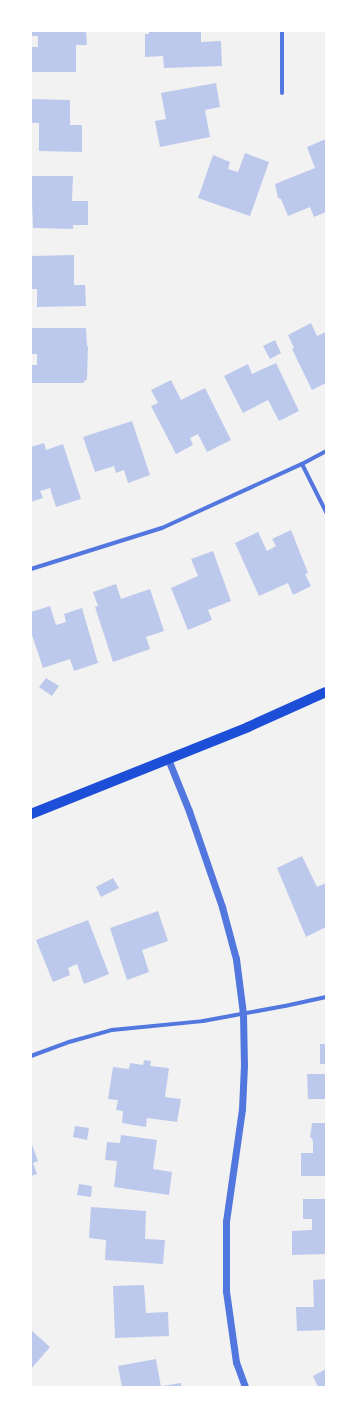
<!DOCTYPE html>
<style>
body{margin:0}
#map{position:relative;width:357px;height:1418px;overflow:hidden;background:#f2f2f2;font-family:Signika,sans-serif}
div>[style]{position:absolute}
.building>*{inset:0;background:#bdc9ec}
.minor>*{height:4px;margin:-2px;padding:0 2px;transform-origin:2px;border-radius:2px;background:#5277de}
.tertiary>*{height:7px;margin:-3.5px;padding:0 3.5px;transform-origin:3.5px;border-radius:3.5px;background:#5277de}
.primary>*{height:10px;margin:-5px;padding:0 5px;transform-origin:5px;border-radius:5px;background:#1d4ed8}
span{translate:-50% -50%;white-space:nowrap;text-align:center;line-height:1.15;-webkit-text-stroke:3.5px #fff;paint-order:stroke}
.frame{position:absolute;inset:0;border:32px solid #fff;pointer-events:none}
</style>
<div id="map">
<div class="building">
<i style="clip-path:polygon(31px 31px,86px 31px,87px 45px,76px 45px,76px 72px,31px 72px,31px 47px,38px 47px,38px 36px,31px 36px)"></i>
<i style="clip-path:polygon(149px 31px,201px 31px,201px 42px,221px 41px,222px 66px,164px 68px,163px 56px,145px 57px,145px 34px,149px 34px)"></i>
<i style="clip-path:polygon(216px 83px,220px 107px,205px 110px,210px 137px,160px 147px,155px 121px,166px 119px,161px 93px)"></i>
<i style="clip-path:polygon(31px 99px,70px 100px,70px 125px,82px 125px,82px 152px,39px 151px,39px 123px,31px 123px)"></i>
<i style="clip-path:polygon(326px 139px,326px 212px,314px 217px,310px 207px,288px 216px,281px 199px,278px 198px,275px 184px,315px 168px,307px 147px)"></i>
<i style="clip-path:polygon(245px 153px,269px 162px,250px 216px,198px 198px,213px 155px,230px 162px,228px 169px,238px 172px)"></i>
<i style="clip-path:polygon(31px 176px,73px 176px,72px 201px,88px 201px,88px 225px,73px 225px,73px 229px,33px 228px)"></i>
<i style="clip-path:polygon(74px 255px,74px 285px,85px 285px,86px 306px,37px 307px,37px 289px,31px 289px,31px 256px)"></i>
<i style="clip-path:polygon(311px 323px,317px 336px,326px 332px,326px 383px,312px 390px,292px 349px,294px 348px,288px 335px)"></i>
<i style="clip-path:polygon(31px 328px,86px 328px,87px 345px,88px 347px,87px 379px,83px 383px,31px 383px,31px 365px,37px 365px,37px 354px,31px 354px)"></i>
<i style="clip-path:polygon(275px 340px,281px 353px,270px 359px,263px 346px)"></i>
<i style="clip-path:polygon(276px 363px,299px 411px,279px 421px,268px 400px,243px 413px,224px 376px,248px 364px,252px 374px)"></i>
<i style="clip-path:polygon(171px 380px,181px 400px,205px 388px,231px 440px,207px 452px,198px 434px,190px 438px,193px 445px,176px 454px,151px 406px,158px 403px,151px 390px)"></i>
<i style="clip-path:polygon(132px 421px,150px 475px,128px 483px,124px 470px,116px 473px,114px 466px,95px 472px,83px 437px)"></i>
<i style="clip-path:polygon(44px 443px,46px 450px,63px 444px,81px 499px,56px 507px,50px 488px,40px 491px,43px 498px,31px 502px,31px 447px)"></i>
<i style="clip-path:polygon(291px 530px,308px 573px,305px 574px,311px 586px,293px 595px,288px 583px,259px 596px,235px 543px,258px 532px,267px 551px,276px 546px,272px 539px)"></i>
<i style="clip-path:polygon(213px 551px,231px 601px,208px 610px,212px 620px,188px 630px,171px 588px,198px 576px,191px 559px)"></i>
<i style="clip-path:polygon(116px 584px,121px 599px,150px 589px,164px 631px,146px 637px,150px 649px,113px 662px,95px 607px,98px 606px,93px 592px)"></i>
<i style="clip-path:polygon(50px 606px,56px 625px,66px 622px,64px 614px,82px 608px,98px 663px,74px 671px,70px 659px,43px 668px,31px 632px,31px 612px)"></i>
<i style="clip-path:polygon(46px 678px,59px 686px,52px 696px,39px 687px)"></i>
<i style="clip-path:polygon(302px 856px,317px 887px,326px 883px,326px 927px,306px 937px,277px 868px)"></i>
<i style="clip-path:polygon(113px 878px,119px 888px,101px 897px,96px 887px)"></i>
<i style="clip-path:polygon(158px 911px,168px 941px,142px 950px,149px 972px,127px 980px,110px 928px)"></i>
<i style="clip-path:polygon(88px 920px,109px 974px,84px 984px,77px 964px,68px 968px,70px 975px,53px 982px,36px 940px)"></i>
<i style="clip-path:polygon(320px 1044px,326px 1044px,326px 1064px,320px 1064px)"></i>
<i style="clip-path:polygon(144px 1060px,151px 1061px,150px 1066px,169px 1068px,165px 1097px,181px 1099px,177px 1122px,147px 1118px,146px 1127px,122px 1123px,123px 1111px,116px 1110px,118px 1100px,108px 1099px,113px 1067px,129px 1069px,130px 1063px,143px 1065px)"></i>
<i style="clip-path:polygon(307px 1074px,326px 1074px,326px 1099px,308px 1099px)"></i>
<i style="clip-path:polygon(312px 1123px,326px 1123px,326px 1176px,301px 1176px,301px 1153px,313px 1153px,313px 1142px,312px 1138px,310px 1138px)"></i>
<i style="clip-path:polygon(75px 1126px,89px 1128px,87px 1140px,73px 1137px)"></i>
<i style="clip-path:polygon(121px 1135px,157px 1140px,153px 1169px,172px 1172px,169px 1195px,114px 1187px,117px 1161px,105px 1160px,107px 1142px,120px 1143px)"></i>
<i style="clip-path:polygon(31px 1142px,38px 1161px,33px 1163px,37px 1174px,31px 1176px)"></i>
<i style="clip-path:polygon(79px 1184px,92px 1186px,91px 1197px,77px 1195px)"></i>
<i style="clip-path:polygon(303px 1199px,326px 1199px,326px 1254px,292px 1255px,292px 1231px,312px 1230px,312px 1219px,303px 1219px)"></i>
<i style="clip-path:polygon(91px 1207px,146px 1211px,145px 1239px,165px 1240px,163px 1264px,105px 1260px,106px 1240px,89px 1238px)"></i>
<i style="clip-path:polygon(326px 1279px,326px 1330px,297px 1331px,296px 1307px,314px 1307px,313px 1280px)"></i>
<i style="clip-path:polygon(144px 1285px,146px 1313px,168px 1312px,169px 1336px,115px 1338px,113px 1286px)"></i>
<i style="clip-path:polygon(31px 1330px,50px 1347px,31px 1369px)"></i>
<i style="clip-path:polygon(156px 1359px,161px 1387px,122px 1387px,118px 1366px)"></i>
<i style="clip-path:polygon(326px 1369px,326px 1387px,318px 1387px,313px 1376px)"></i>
<i style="clip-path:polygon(181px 1383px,181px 1387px,162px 1387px,162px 1386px)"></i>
</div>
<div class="minor">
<i style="left:282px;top:31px;width:62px;rotate:90deg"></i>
<i style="left:302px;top:464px;width:54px;rotate:63.4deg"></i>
<i style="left:31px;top:569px;width:137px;rotate:-17.4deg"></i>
<i style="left:162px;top:528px;width:154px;rotate:-24.6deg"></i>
<i style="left:302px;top:464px;width:27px;rotate:-28deg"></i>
<i style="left:31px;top:1056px;width:40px;rotate:-20.2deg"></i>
<i style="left:69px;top:1042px;width:45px;rotate:-15.6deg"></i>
<i style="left:112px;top:1030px;width:91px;rotate:-5.6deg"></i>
<i style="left:203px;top:1021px;width:83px;rotate:-10.4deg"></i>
<i style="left:285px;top:1006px;width:42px;rotate:-12.4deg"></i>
</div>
<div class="tertiary">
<i style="left:168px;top:759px;width:56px;rotate:68deg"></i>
<i style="left:189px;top:811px;width:102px;rotate:71deg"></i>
<i style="left:222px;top:907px;width:54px;rotate:74.9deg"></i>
<i style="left:236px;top:959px;width:55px;rotate:82.7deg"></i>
<i style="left:243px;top:1014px;width:51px;rotate:88.9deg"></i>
<i style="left:244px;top:1065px;width:44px;rotate:92.6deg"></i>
<i style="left:242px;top:1109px;width:113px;rotate:98.1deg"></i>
<i style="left:226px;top:1221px;width:70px;rotate:90deg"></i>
<i style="left:226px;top:1291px;width:72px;rotate:82deg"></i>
<i style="left:236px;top:1362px;width:27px;rotate:70deg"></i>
</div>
<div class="primary">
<i style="left:31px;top:814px;width:234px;rotate:-21.8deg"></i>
<i style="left:248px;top:727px;width:85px;rotate:-24.2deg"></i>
</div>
<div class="frame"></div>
</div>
